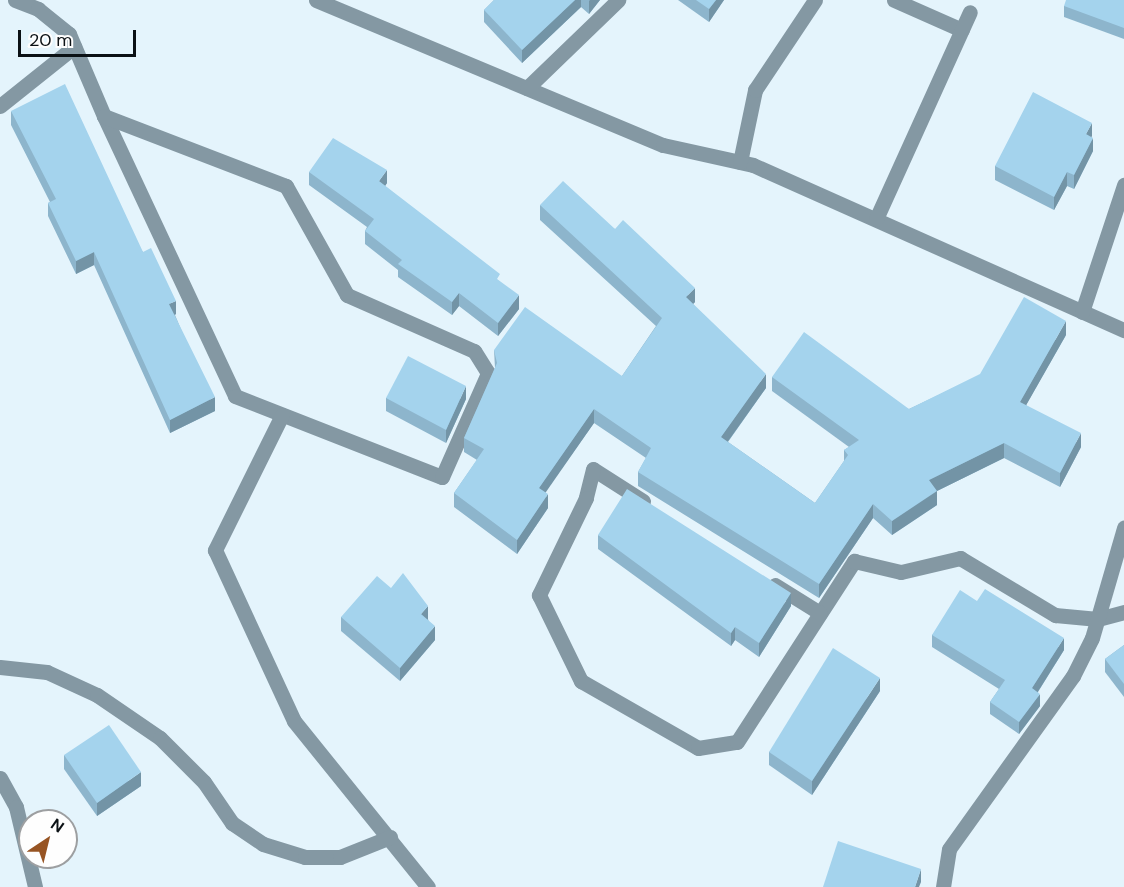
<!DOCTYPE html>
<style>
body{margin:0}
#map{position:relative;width:1124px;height:887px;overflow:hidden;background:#e4f4fc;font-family:"DM Sans",sans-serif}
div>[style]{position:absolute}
.minor>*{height:15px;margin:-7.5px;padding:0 7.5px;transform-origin:7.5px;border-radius:7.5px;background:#8498a3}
.wall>*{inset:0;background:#8db5cc}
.shaded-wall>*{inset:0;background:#7394a6}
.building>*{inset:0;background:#a4d3ed}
span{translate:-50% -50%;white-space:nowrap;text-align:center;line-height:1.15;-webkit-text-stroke:4.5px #fefefe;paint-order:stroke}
.north{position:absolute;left:18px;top:809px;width:60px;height:60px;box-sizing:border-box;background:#fefefe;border:2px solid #9d9fa1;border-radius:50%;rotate:35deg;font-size:16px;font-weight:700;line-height:24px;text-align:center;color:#0b1115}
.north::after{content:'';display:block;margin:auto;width:21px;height:27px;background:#975423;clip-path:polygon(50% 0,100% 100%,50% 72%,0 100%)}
.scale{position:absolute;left:18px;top:30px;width:118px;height:27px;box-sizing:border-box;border:3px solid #0b1115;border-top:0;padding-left:8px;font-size:18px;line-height:21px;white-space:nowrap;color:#0b1115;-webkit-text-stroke:4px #fefefe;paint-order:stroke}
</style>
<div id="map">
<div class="minor">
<i style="left:15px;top:0;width:25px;rotate:21deg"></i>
<i style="left:38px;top:9px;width:40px;rotate:39deg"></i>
<i style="left:69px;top:34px;width:89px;rotate:66.9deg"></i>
<i style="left:104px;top:116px;width:309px;rotate:64.9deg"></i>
<i style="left:235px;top:396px;width:222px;rotate:21.4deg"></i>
<i style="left:442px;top:477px;width:114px;rotate:-66.1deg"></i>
<i style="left:488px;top:373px;width:26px;rotate:-122deg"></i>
<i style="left:474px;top:351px;width:139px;rotate:-156.2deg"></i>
<i style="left:347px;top:295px;width:125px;rotate:-119.2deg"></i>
<i style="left:286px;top:186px;width:195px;rotate:-159deg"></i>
<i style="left:316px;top:0;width:376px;rotate:22.7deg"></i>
<i style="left:663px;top:145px;width:92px;rotate:12.5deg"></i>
<i style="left:753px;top:165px;width:406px;rotate:24deg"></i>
<i style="left:894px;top:0;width:74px;rotate:23.8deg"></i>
<i style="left:527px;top:88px;width:127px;rotate:-44deg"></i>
<i style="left:0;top:106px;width:95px;rotate:-38.6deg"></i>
<i style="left:740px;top:162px;width:74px;rotate:-78.2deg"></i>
<i style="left:755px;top:90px;width:108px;rotate:-56.3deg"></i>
<i style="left:876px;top:219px;width:227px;rotate:-65.6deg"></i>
<i style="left:1082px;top:312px;width:134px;rotate:-71.7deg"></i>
<i style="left:282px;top:415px;width:151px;rotate:116.4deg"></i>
<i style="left:215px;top:550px;width:188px;rotate:65.2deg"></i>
<i style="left:294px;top:721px;width:213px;rotate:51.1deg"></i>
<i style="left:643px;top:501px;width:59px;rotate:-147.4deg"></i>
<i style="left:593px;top:469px;width:30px;rotate:104deg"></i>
<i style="left:586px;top:498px;width:108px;rotate:115.9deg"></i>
<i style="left:539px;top:595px;width:96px;rotate:64deg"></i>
<i style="left:581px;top:681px;width:135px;rotate:29.8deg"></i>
<i style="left:698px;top:748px;width:39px;rotate:-9deg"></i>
<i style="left:737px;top:742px;width:216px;rotate:-57.1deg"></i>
<i style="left:854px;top:561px;width:48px;rotate:13.2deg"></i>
<i style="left:901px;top:572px;width:61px;rotate:-13.3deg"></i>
<i style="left:960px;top:558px;width:111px;rotate:31deg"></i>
<i style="left:1055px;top:615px;width:43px;rotate:5.3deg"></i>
<i style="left:1098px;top:619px;width:27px;rotate:-15deg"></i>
<i style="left:775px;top:585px;width:53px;rotate:31.9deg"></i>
<i style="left:0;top:667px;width:47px;rotate:6.1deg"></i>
<i style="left:47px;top:672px;width:55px;rotate:24.7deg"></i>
<i style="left:97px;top:695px;width:76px;rotate:34.3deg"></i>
<i style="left:160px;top:738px;width:62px;rotate:45deg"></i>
<i style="left:204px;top:782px;width:50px;rotate:55.7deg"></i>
<i style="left:232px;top:823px;width:37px;rotate:34deg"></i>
<i style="left:263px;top:844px;width:44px;rotate:17.2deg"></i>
<i style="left:305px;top:857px;width:35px"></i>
<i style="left:340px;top:857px;width:54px;rotate:-21.8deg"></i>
<i style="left:0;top:778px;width:33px;rotate:61deg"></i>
<i style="left:16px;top:807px;width:82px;rotate:76.6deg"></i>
<i style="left:943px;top:887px;width:38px;rotate:-81deg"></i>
<i style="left:949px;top:849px;width:213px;rotate:-54.4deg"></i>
<i style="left:1073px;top:676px;width:42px;rotate:-63.4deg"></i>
<i style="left:1092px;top:638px;width:115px;rotate:-73.8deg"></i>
</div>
<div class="wall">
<i style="clip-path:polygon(494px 0,600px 0,589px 14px,581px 7px,522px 63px,484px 22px,484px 10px)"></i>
<i style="clip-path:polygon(678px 0,724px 0,709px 22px)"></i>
<i style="clip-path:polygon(1124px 0,1124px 39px,1064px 17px,1064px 6px)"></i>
<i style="clip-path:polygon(11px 111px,143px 252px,176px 314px,175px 315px,215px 411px,170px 433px,94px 265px,76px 274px,48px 216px,48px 203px,50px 202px,11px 125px)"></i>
<i style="clip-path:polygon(1092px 137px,1093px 151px,1074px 189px,1067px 186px,1054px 210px,995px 180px,995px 166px)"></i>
<i style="clip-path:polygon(309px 172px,387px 183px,385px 186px,500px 282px,519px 309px,498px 336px,459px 306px,452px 315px,398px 277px,398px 270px,365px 244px,365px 231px,367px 227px,309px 185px)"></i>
<i style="clip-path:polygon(540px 205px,615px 229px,695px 302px,693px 304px,766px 388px,728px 442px,815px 503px,844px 461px,844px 450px,849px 447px,772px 391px,772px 377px,909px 409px,1066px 335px,1026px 405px,1081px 447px,1060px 487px,1004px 458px,937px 491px,937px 505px,892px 535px,873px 518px,819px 598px,638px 486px,638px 472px,646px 458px,594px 423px,545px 492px,548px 508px,517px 554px,454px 507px,454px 493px,477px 460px,464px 452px,464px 438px,495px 368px,494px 350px,622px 376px,656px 326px,540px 220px)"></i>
<i style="clip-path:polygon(386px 398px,466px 399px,446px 443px,386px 411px)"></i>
<i style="clip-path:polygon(598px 535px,791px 606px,759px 657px,735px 640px,731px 646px,598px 549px)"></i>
<i style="clip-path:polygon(977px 601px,1064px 650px,1038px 692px,1040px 706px,1019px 734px,990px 714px,990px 702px,999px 689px,932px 647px,932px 635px)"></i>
<i style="clip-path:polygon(341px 617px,428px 619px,435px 640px,400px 681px,341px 631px)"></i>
<i style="clip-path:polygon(1124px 645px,1124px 697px,1105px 672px,1105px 659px)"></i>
<i style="clip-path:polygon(880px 691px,812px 795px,769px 765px,769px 752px)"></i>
<i style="clip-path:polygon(64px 755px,141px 786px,97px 816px,64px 769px)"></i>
</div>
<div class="shaded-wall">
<i style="clip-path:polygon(575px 0,581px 0,581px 7px,522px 63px,522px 50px)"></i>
<i style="clip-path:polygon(590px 0,600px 0,589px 14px,589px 1px)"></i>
<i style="clip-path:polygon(716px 0,724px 0,709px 22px,709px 9px)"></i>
<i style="clip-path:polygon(1092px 123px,1092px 136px,1086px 147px,1086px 134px)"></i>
<i style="clip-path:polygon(1093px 138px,1093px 151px,1074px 189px,1074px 175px)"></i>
<i style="clip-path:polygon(387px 170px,387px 183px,379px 195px,379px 181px)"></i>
<i style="clip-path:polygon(1067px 172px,1067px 186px,1054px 210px,1054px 197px)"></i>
<i style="clip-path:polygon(94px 252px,94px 265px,76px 274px,76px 261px)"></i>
<i style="clip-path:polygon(695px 288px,695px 302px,686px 311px,686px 297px)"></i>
<i style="clip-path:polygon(459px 293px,459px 306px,452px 315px,452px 302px)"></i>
<i style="clip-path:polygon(519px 295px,519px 309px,498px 336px,498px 323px)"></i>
<i style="clip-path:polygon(176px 301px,176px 314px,169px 317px,169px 304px)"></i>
<i style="clip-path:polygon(1066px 321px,1066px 335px,1020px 416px,1020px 402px)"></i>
<i style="clip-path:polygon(766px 374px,766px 388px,721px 451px,721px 437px)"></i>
<i style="clip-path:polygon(466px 386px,466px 399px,446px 443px,446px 430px)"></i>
<i style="clip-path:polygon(215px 397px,215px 411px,170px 433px,170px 420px)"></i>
<i style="clip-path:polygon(594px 409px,594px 423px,539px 502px,539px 488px)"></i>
<i style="clip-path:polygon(1081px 433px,1081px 447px,1060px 487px,1060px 473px)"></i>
<i style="clip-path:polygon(1004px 443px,1004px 458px,937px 491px,937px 505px,892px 535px,892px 521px,929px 480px)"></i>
<i style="clip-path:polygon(548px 494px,548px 508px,517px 554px,517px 540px)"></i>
<i style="clip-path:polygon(873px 504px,873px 518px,819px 598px,819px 584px)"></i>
<i style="clip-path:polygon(791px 593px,791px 606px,759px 657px,759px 643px)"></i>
<i style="clip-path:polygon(428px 606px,428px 619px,421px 627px,421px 614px)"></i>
<i style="clip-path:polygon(435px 626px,435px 640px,400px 681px,400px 668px)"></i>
<i style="clip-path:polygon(735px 627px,735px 640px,731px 646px,731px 633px)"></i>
<i style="clip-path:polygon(1064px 638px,1064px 650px,1032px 701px,1032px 688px)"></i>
<i style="clip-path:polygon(880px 678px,880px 691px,812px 795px,812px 781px)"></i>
<i style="clip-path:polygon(1040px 694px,1040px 706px,1019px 734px,1019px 722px)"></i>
<i style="clip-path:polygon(141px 772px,141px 786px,97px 816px,97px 803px)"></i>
<i style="clip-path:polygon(921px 869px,921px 882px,919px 887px,915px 887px)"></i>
</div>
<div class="building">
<i style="clip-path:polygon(494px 0,575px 0,522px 50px,484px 10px)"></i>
<i style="clip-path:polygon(696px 0,716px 0,709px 9px)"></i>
<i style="clip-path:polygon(1066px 0,1124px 0,1124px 28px,1064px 6px)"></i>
<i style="clip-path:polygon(65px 84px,143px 252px,151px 248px,176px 301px,169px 304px,215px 397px,170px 420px,94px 252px,76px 261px,48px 203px,56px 199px,11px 111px)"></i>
<i style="clip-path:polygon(1033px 92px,1092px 123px,1086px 134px,1093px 138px,1074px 175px,1067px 172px,1054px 197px,995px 166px)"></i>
<i style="clip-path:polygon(333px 138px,387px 170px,379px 181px,500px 274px,497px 279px,519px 295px,498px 323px,459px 293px,452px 302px,398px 264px,402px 260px,365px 231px,374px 219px,309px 172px)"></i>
<i style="clip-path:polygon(563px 181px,615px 229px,623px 220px,695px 288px,686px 297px,766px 374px,721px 437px,815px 503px,848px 455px,844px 450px,859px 440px,772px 377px,804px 332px,909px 409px,980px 374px,1024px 297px,1066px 321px,1020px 402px,1081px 433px,1060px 473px,1004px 443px,929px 480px,937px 491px,892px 521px,873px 504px,819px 584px,638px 472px,651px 448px,594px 409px,539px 488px,548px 494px,517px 540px,454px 493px,484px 449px,464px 438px,497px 363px,494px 350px,525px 307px,622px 376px,662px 318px,540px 205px)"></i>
<i style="clip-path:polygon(408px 356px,466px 386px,446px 430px,386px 398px)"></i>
<i style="clip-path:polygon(627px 489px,791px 593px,759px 643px,735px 627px,731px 633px,598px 535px)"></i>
<i style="clip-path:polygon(403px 573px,428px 606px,421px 614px,435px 626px,400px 668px,341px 617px,377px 576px,391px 588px)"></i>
<i style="clip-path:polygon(985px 589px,1064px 638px,1032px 688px,1040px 694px,1019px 722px,990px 702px,1005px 680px,932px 635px,960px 590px,977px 601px)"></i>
<i style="clip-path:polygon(1124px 645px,1124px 684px,1105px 659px)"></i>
<i style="clip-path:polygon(833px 648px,880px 678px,812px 781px,769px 752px)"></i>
<i style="clip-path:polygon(109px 725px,141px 772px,97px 803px,64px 755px)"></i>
<i style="clip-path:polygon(838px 841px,921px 869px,915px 887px,823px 887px)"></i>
</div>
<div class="north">N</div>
<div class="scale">20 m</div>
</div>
